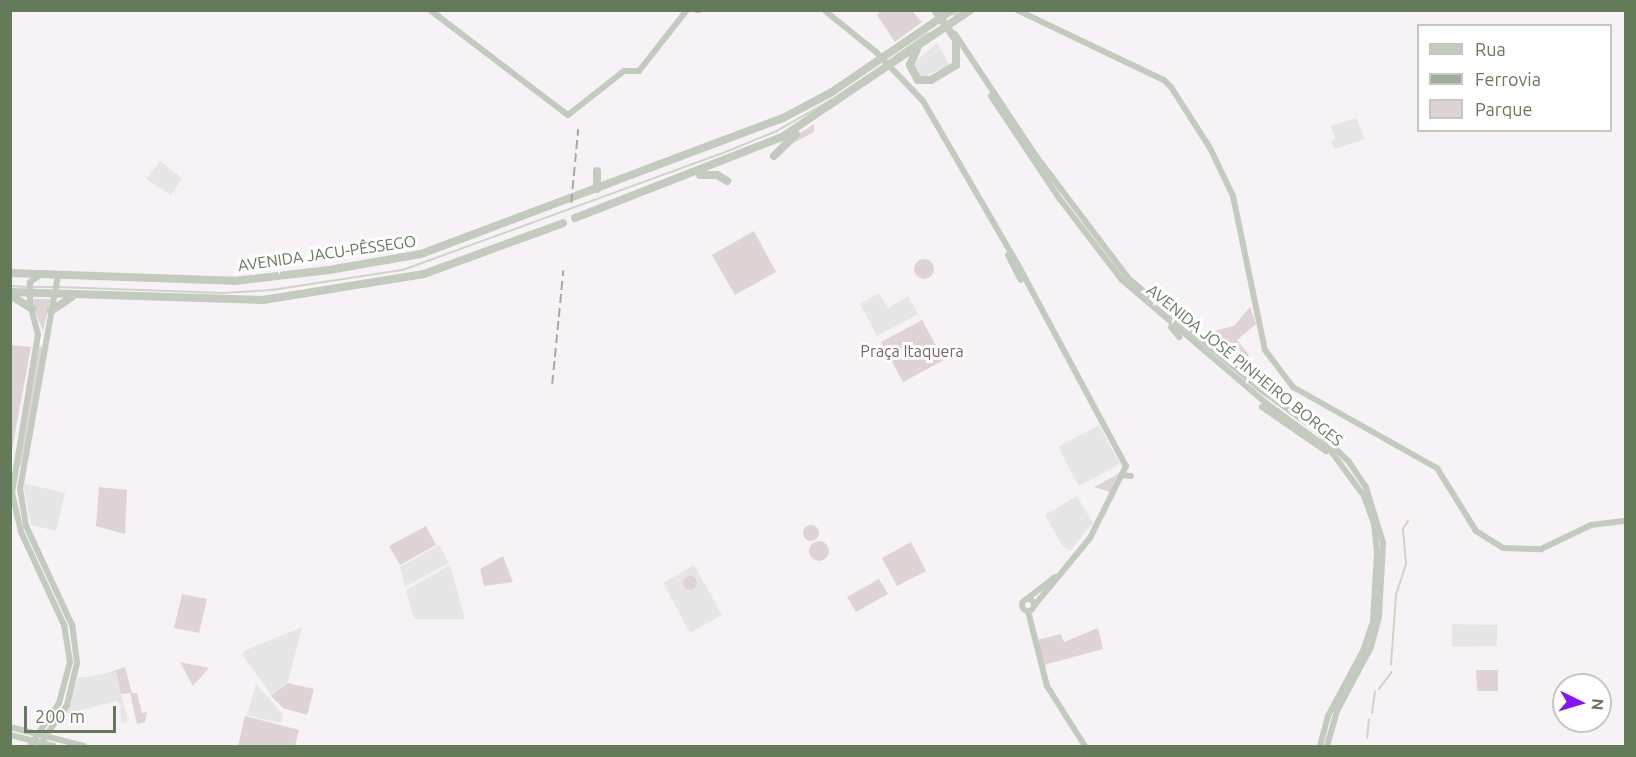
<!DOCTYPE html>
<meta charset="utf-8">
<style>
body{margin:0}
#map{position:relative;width:1636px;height:757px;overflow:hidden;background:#f7f2f5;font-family:Ubuntu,sans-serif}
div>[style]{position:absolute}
.built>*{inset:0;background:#e7e6e6}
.green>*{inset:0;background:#dfd3d5}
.round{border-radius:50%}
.stream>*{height:1.5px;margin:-0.75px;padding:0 0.75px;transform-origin:0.75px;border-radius:0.75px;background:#cdd5c6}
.major>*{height:6px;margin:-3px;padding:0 3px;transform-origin:3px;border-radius:3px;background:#c2cbbe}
.major>.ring{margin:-3px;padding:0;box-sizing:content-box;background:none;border:6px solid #c2cbbe;border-radius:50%}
.highway>*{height:8px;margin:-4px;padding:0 4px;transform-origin:4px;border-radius:4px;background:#c2cbbe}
.rail>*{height:1.5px;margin-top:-0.75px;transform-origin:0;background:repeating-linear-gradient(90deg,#a1ac9d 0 9px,transparent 0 13.5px)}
span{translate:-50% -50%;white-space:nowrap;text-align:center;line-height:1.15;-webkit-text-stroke:6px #fff;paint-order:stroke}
.street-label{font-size:16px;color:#647b5a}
.park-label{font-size:16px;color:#7d6362}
.frame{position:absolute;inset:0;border:12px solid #647b5a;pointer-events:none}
.legend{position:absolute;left:1417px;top:24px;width:195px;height:108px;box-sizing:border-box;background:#fff;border:2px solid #c1cabd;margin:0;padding:8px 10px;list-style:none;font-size:18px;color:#647b5a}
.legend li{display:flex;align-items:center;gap:12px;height:30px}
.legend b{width:30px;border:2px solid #c1cabd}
.north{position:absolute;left:1552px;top:673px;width:60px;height:60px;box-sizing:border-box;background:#fff;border:2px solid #c1cabd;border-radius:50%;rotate:95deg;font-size:16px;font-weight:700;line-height:24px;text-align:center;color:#647b5a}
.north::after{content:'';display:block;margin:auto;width:21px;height:27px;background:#8414f5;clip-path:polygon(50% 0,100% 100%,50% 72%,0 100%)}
.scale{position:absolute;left:24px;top:706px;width:92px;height:27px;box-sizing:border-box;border:3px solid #647b5a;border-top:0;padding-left:8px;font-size:18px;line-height:21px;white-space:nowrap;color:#647b5a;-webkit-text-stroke:4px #fff;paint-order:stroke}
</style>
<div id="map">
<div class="built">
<i style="clip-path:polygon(937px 43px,950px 65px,921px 78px,912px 64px)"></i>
<i style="clip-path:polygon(1356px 118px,1365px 139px,1335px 149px,1331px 142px,1336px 138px,1330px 126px)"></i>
<i style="clip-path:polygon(160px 161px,182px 178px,171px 195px,146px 179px)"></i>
<i style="clip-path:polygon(879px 293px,888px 308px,908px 296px,918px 314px,877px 336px,860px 304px)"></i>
<i style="clip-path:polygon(1099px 425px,1120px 464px,1079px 486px,1058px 447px)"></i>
<i style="clip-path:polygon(23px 483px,65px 493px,56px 531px,31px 525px)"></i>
<i style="clip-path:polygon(1077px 496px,1093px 523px,1070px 551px,1063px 547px,1045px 515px)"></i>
<i style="clip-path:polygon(439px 545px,449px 563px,405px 587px,400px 567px)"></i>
<i style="clip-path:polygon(450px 565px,465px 619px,414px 619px,406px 590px)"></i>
<i style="clip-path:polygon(694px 565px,722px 615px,690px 633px,663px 583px)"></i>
<i style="clip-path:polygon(1452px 624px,1497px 625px,1497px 646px,1452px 647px)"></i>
<i style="clip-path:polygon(302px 627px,288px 682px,272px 696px,243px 656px,244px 651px)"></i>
<i style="clip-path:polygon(116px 672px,128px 722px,121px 723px,120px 704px,116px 701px,65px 714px,78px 678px)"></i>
<i style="clip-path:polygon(256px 684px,283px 714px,281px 723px,247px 715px)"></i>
</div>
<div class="green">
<i style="clip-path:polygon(881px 11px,912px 11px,922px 22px,895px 42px,877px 15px)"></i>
<i style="clip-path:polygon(814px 124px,814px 132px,782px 149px,790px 140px)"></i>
<i style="clip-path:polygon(754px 231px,776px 272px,735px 295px,712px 255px)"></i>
<i class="round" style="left:914px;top:259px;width:20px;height:20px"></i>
<i style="clip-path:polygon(33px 299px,51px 299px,43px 331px,34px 307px)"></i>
<i style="clip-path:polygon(1250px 307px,1256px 324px,1237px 340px,1249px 355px,1241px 364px,1216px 346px,1214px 331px,1234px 326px)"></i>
<i style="clip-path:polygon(922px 320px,944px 360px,903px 382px,881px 342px)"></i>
<i style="clip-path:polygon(11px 345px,31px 347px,11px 455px,10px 345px)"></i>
<i style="clip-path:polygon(39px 346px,43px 347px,21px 466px,17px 465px)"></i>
<i style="clip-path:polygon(1118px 474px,1110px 492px,1094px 487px)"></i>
<i style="clip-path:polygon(99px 487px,127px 490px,125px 534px,96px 526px)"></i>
<i class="round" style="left:803px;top:525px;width:16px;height:16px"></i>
<i style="clip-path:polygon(426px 526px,436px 545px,400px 565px,389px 546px)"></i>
<i class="round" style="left:809px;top:541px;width:20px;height:20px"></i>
<i style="clip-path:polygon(911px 542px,926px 571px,897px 586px,882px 558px)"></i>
<i style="clip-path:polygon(503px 556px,513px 582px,484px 586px,480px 569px)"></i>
<i class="round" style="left:683px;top:576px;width:14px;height:14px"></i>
<i style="clip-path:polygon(879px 579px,888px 594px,856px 612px,847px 597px)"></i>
<i style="clip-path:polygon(182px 594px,207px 599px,199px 633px,174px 628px)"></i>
<i style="clip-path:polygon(1098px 628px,1103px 649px,1044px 665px,1037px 640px,1061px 634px,1064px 642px)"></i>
<i style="clip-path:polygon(180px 662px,209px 668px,193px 686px)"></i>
<i style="clip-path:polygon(125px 667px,132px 693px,137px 693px,142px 713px,147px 712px,145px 722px,137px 724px,130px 693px,121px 694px,116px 672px,106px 674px)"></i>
<i style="clip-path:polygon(1476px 670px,1498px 670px,1498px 691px,1477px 691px)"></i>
<i style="clip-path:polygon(288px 683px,314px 689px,307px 715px,283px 708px,271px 696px)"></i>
<i style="clip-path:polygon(245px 716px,299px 730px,295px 746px,238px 746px)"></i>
</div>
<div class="stream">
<i style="left:954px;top:15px;width:9px;rotate:-36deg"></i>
<i style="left:887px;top:62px;width:50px;rotate:-35.3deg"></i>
<i style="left:10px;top:286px;width:19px;rotate:3deg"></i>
<i style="left:34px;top:287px;width:19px"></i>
<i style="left:58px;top:287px;width:165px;rotate:2.1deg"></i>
<i style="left:223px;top:293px;width:49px;rotate:-3.5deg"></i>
<i style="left:272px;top:290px;width:133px;rotate:-8.7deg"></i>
<i style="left:403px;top:270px;width:335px;rotate:-20.1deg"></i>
<i style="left:718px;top:155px;width:64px;rotate:-22.1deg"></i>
<i style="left:777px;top:131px;width:62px;rotate:-29.9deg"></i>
<i style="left:1391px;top:665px;width:70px;rotate:-85.9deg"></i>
<i style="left:1396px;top:595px;width:33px;rotate:-72deg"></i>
<i style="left:1406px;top:564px;width:35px;rotate:-95deg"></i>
<i style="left:1403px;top:529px;width:9px;rotate:-58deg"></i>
<i style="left:1379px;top:689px;width:21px;rotate:-53deg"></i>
<i style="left:1372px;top:713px;width:21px;rotate:-82deg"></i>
<i style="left:1367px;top:738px;width:18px;rotate:-84deg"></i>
</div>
<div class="major">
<i style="left:430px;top:10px;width:173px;rotate:37.3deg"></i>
<i style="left:568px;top:115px;width:71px;rotate:-38.2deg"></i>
<i style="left:624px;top:71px;width:15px"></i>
<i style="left:639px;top:71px;width:78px;rotate:-51.8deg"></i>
<i style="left:697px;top:10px;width:2px"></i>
<i style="left:824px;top:10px;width:67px;rotate:38.9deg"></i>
<i style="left:876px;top:52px;width:68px;rotate:46.2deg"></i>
<i style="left:923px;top:101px;width:187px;rotate:59.9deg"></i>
<i style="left:1017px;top:263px;width:230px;rotate:61.8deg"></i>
<i style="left:1126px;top:466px;width:80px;rotate:116.6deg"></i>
<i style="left:1090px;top:538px;width:88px;rotate:129.5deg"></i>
<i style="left:1017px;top:10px;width:163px;rotate:25.5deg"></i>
<i style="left:1164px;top:80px;width:10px;rotate:45deg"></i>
<i style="left:1171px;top:87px;width:72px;rotate:57.4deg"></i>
<i style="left:1210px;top:148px;width:53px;rotate:64.4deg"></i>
<i style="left:1233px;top:196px;width:157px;rotate:78.3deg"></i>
<i style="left:1265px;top:350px;width:46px;rotate:52.9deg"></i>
<i style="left:1293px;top:387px;width:165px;rotate:29.4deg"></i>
<i style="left:1437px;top:468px;width:74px;rotate:58.2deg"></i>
<i style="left:1476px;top:531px;width:32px;rotate:32deg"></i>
<i style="left:1503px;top:548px;width:38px;rotate:2deg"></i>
<i style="left:1541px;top:549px;width:55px;rotate:-25.6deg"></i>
<i style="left:1591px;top:525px;width:35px;rotate:-7deg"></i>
<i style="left:955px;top:34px;width:146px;rotate:56.4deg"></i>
<i style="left:1036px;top:156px;width:154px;rotate:52.9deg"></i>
<i style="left:1129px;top:279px;width:171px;rotate:40deg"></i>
<i style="left:1260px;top:389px;width:68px;rotate:36deg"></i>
<i style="left:1315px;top:429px;width:47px;rotate:44.1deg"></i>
<i style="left:1349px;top:462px;width:30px;rotate:56deg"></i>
<i style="left:1366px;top:487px;width:59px;rotate:73.1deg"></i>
<i style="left:1383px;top:543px;width:74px;rotate:93.1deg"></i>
<i style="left:1379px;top:617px;width:31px;rotate:105deg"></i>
<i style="left:1371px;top:647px;width:72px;rotate:118deg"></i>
<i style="left:1337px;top:711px;width:36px;rotate:106deg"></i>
<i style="left:991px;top:96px;width:123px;rotate:56.3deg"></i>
<i style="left:1059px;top:198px;width:103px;rotate:52.5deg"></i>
<i style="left:1122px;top:280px;width:189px;rotate:40.5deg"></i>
<i style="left:1266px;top:403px;width:79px;rotate:36.3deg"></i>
<i style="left:1330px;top:450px;width:57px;rotate:53.5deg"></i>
<i style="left:1364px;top:496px;width:30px;rotate:70deg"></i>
<i style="left:1374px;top:524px;width:28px;rotate:84deg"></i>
<i style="left:1377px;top:552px;width:70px;rotate:93.3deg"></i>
<i style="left:1373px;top:622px;width:31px;rotate:109deg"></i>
<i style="left:1363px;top:651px;width:74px;rotate:118.3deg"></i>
<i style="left:1328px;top:716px;width:31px;rotate:105deg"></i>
<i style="left:1008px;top:255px;width:28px;rotate:63deg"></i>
<i style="left:1171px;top:327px;width:13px;rotate:51deg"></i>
<i style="left:1262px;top:407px;width:78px;rotate:34.5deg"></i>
<i style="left:1121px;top:475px;width:10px;rotate:6deg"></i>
<i style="left:1028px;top:598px;width:34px;rotate:-38deg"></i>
<i class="ring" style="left:1022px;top:599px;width:6px;height:6px"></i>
<i style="left:1028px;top:611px;width:77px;rotate:75.8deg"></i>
<i style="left:1047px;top:686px;width:71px;rotate:57.7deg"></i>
<i style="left:10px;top:727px;width:76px;rotate:14.4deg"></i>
<i style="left:10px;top:735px;width:45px;rotate:14deg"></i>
<i style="left:30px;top:746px;width:52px;rotate:-56deg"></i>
<i style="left:59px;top:703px;width:42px;rotate:-75deg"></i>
<i style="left:70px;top:662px;width:37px;rotate:-99deg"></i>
<i style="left:64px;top:625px;width:102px;rotate:-114.8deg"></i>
<i style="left:21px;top:532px;width:40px;rotate:-103deg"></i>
<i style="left:12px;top:493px;width:160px;rotate:-80.7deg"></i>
<i style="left:38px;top:335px;width:33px;rotate:-104deg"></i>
<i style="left:30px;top:303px;width:21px;rotate:-90deg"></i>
<i style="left:30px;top:282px;width:12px;rotate:-35deg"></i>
<i style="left:39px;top:746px;width:50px;rotate:-55.7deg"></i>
<i style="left:67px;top:705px;width:43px;rotate:-76.6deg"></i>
<i style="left:77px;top:663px;width:38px;rotate:-97deg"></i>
<i style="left:72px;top:625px;width:109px;rotate:-114.9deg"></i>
<i style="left:26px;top:526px;width:37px;rotate:-99deg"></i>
<i style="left:20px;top:489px;width:216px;rotate:-79.9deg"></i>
</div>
<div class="highway">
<i style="left:917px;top:49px;width:17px;rotate:114deg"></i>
<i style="left:910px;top:65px;width:17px;rotate:62deg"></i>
<i style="left:918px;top:80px;width:13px"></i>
<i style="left:931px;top:80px;width:29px;rotate:-31deg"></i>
<i style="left:956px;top:65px;width:25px;rotate:-90deg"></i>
<i style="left:956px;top:40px;width:37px;rotate:-125deg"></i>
<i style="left:774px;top:156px;width:31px;rotate:-45deg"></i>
<i style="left:597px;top:171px;width:18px;rotate:90deg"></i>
<i style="left:700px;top:175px;width:17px"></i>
<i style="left:717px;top:175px;width:12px;rotate:31deg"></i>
<i style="left:575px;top:218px;width:222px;rotate:-21.4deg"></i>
<i style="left:782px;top:137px;width:227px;rotate:-34deg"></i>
<i style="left:10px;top:273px;width:224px;rotate:2deg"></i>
<i style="left:234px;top:281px;width:96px;rotate:-6.6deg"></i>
<i style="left:329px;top:270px;width:93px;rotate:-9.9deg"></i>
<i style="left:421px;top:254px;width:389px;rotate:-20.6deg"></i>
<i style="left:785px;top:117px;width:53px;rotate:-28deg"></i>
<i style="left:832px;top:92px;width:145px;rotate:-34.3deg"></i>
<i style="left:10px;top:292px;width:253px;rotate:1.8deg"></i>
<i style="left:263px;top:300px;width:163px;rotate:-9.2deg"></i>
<i style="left:424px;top:274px;width:148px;rotate:-20.1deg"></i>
<i style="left:10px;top:295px;width:26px;rotate:32deg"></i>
<i style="left:51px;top:311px;width:25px;rotate:-34deg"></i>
</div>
<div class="rail">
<i style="left:571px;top:203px;width:74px;rotate:-84.6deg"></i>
<i style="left:552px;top:384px;width:114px;rotate:-84.4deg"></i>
</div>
<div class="street-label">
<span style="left:327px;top:253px;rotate:-8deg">AVENIDA JACU-PÊSSEGO</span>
<span style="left:1245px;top:365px;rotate:39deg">AVENIDA JOSÉ PINHEIRO BORGES</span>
</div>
<div class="park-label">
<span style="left:912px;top:351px">Praça Itaquera</span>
</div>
<div class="frame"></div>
<ul class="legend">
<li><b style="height:8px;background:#c2cbbe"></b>Rua</li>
<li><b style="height:8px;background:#a1ac9d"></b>Ferrovia</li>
<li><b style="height:16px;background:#dfd3d5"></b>Parque</li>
</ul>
<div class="north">N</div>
<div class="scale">200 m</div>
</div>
